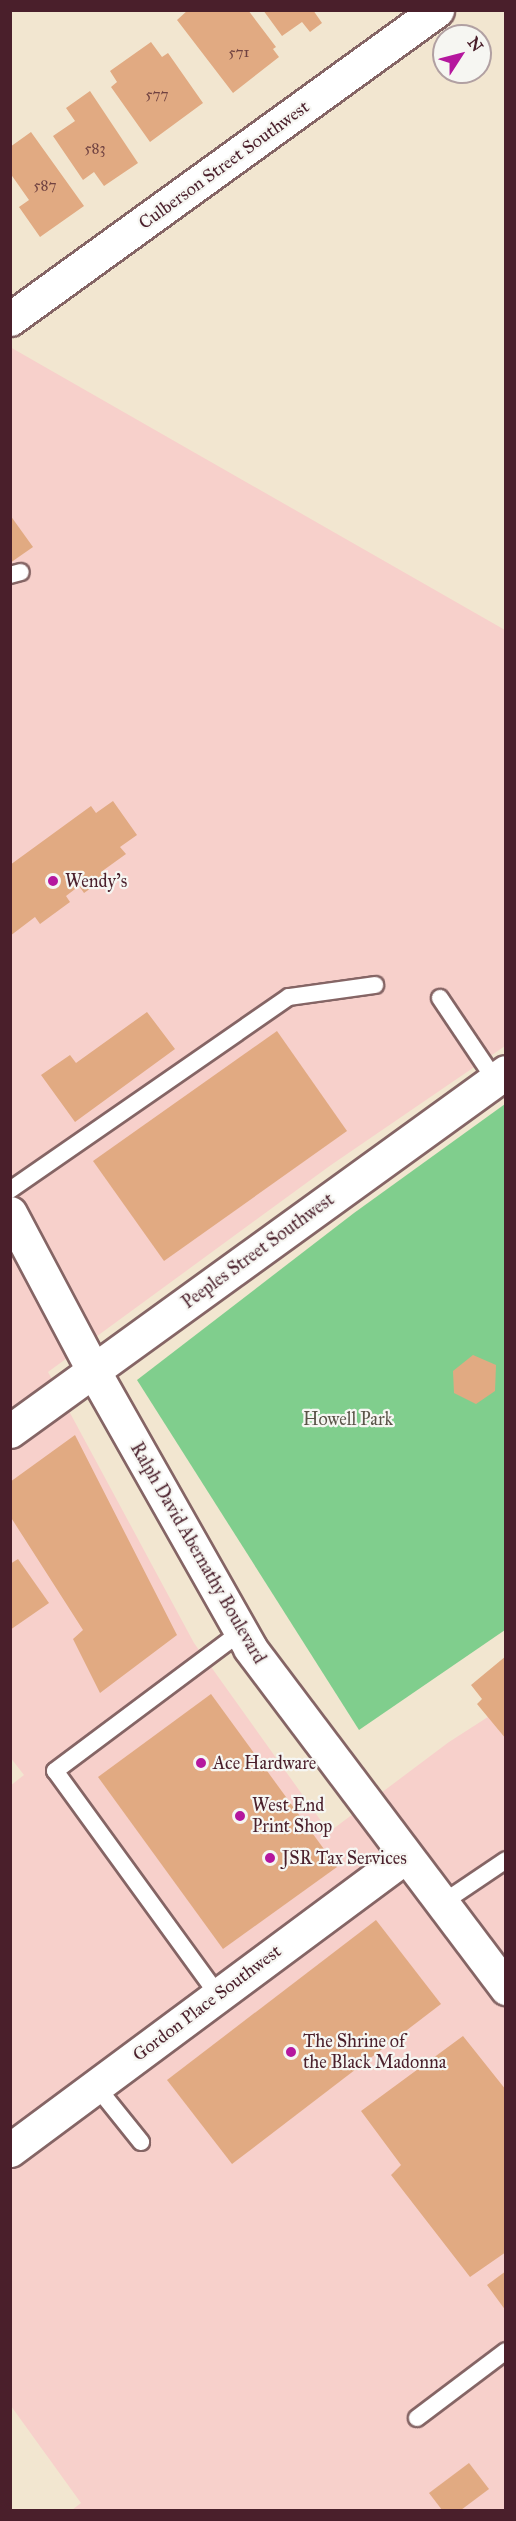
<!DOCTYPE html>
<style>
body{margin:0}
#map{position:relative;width:516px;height:2521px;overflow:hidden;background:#f2e6d0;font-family:"IM FELL Great Primer",serif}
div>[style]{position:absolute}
.built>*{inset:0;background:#f7d0cb}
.green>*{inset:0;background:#80ce8d}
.building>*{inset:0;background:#e1aa82}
.roads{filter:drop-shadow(2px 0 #856565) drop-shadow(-2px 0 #856565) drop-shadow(0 2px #856565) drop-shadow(0 -2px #856565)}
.lane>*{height:16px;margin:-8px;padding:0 8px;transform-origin:8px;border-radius:8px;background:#fff}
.street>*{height:33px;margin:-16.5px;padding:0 16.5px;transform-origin:16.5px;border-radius:16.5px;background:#fff}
.secondary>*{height:33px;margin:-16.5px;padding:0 16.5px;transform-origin:16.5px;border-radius:16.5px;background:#fff}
.dots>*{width:16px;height:16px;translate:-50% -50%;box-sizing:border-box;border:3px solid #f6f6f2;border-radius:50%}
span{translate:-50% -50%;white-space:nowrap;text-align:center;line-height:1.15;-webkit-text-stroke:4.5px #f6f6f2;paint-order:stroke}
.number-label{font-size:15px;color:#704241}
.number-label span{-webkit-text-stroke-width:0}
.street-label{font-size:18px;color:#4a1f2b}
.poi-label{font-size:18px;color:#4a1f2b}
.left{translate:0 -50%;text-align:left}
.park-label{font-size:18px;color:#5a5448}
.frame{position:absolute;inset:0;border:12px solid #4a1f2b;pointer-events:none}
.north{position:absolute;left:432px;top:24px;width:60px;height:60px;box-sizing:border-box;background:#f6f6f2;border:2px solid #b1a0a2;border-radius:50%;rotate:54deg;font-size:16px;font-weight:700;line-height:24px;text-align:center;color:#4a1f2b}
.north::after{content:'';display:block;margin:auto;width:21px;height:27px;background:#b5179e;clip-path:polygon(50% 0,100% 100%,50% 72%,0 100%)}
</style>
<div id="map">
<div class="built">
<i style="clip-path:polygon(10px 347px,505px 630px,505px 1046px,331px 1165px,48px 1372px,194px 1643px,329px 1832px,449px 1742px,505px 1706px,505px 2510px,72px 2510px,81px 2503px,11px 2406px,10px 1786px,24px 1775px,10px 1757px)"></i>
</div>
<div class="green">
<i style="clip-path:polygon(505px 1104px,505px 1630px,359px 1730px,137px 1380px,354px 1213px)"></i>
</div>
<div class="building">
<i style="clip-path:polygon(188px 10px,248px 10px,276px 47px,273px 49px,279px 57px,233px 93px,177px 20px)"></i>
<i style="clip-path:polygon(263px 10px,313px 10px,322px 23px,310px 32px,302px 22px,282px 36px)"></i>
<i style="clip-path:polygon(151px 42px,162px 57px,168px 53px,203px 103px,150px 142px,111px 87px,117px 82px,110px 71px)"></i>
<i style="clip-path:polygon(90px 91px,138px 163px,104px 186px,94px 172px,83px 180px,53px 136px,75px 121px,66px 108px)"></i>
<i style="clip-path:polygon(31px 132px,84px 206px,40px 237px,19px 207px,29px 200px,10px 173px,10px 147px)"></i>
<i style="clip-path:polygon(10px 515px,33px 547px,10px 563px)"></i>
<i style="clip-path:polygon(113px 801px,137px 835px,120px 847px,126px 854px,101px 872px,105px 878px,84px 893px,79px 886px,66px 896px,70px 902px,40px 924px,35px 917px,10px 936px,10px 865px,91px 806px,96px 813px)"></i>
<i style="clip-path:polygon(147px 1012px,175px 1049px,75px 1122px,41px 1075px,70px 1055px,76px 1063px)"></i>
<i style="clip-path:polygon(277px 1031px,347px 1131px,164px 1261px,93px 1161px)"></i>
<i style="clip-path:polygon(473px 1355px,496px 1365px,495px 1391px,476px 1404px,454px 1393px,453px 1371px)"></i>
<i style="clip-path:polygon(75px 1435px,177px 1635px,100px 1693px,73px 1639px,83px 1630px,10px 1516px,10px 1482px)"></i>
<i style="clip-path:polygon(18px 1559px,49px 1603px,10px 1630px,10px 1564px)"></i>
<i style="clip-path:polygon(506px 1656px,506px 1739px,477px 1704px,482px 1699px,471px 1685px)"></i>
<i style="clip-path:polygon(211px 1694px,337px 1867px,223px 1949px,98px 1777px)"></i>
<i style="clip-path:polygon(376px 1920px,441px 2004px,232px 2164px,167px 2080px)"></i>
<i style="clip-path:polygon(463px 2036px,506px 2090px,506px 2252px,470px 2277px,391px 2175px,401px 2165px,361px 2111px)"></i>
<i style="clip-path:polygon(506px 2271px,506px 2311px,487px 2285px)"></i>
<i style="clip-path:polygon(469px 2463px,489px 2489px,461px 2510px,442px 2510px,429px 2493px)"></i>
</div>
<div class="roads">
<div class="lane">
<i style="left:10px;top:575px;width:11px;rotate:-15deg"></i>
<i style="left:440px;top:998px;width:99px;rotate:56.1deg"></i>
<i style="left:10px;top:1190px;width:339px;rotate:-34.7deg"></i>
<i style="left:289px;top:997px;width:87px;rotate:-7.9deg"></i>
<i style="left:441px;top:1904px;width:78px;rotate:-34.1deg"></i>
<i style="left:218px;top:1995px;width:277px;rotate:-126deg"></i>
<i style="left:55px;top:1771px;width:232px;rotate:-36.8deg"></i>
<i style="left:96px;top:2086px;width:72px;rotate:51.2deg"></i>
<i style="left:417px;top:2418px;width:111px;rotate:-37deg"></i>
</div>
<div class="street">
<i style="left:10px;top:319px;width:527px;rotate:-35.89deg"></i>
<i style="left:10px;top:1431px;width:612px;rotate:-35.9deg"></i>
<i style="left:10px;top:2150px;width:491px;rotate:-36.6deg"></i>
</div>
<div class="secondary">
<i style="left:10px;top:1213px;width:178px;rotate:62.1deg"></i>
<i style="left:93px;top:1370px;width:319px;rotate:60.5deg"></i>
<i style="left:250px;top:1648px;width:426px;rotate:53deg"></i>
</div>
</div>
<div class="dots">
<i style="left:53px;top:881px;background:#b5179e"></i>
<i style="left:201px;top:1763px;background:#b5179e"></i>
<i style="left:240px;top:1816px;background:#b5179e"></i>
<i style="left:270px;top:1858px;background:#b5179e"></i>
<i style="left:291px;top:2052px;background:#b5179e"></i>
</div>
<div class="number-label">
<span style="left:239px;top:53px">571</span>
<span style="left:157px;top:95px">577</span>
<span style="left:95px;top:149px">583</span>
<span style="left:45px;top:186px">587</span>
</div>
<div class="street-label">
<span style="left:224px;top:165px;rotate:-36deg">Culberson Street Southwest</span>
<span style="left:258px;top:1251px;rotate:-36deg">Peeples Street Southwest</span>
<span style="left:198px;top:1553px;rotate:60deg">Ralph David Abernathy Boulevard</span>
<span style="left:207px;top:2003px;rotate:-37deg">Gordon Place Southwest</span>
</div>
<div class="poi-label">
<span class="left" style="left:65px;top:881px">Wendy's</span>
<span class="left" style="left:213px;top:1763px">Ace Hardware</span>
<span class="left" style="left:252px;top:1816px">West End<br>Print Shop</span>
<span class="left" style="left:282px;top:1858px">JSR Tax Services</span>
<span class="left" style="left:303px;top:2052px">The Shrine of<br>the Black Madonna</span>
</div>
<div class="park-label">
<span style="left:348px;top:1419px">Howell Park</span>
</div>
<div class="frame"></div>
<div class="north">N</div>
</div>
